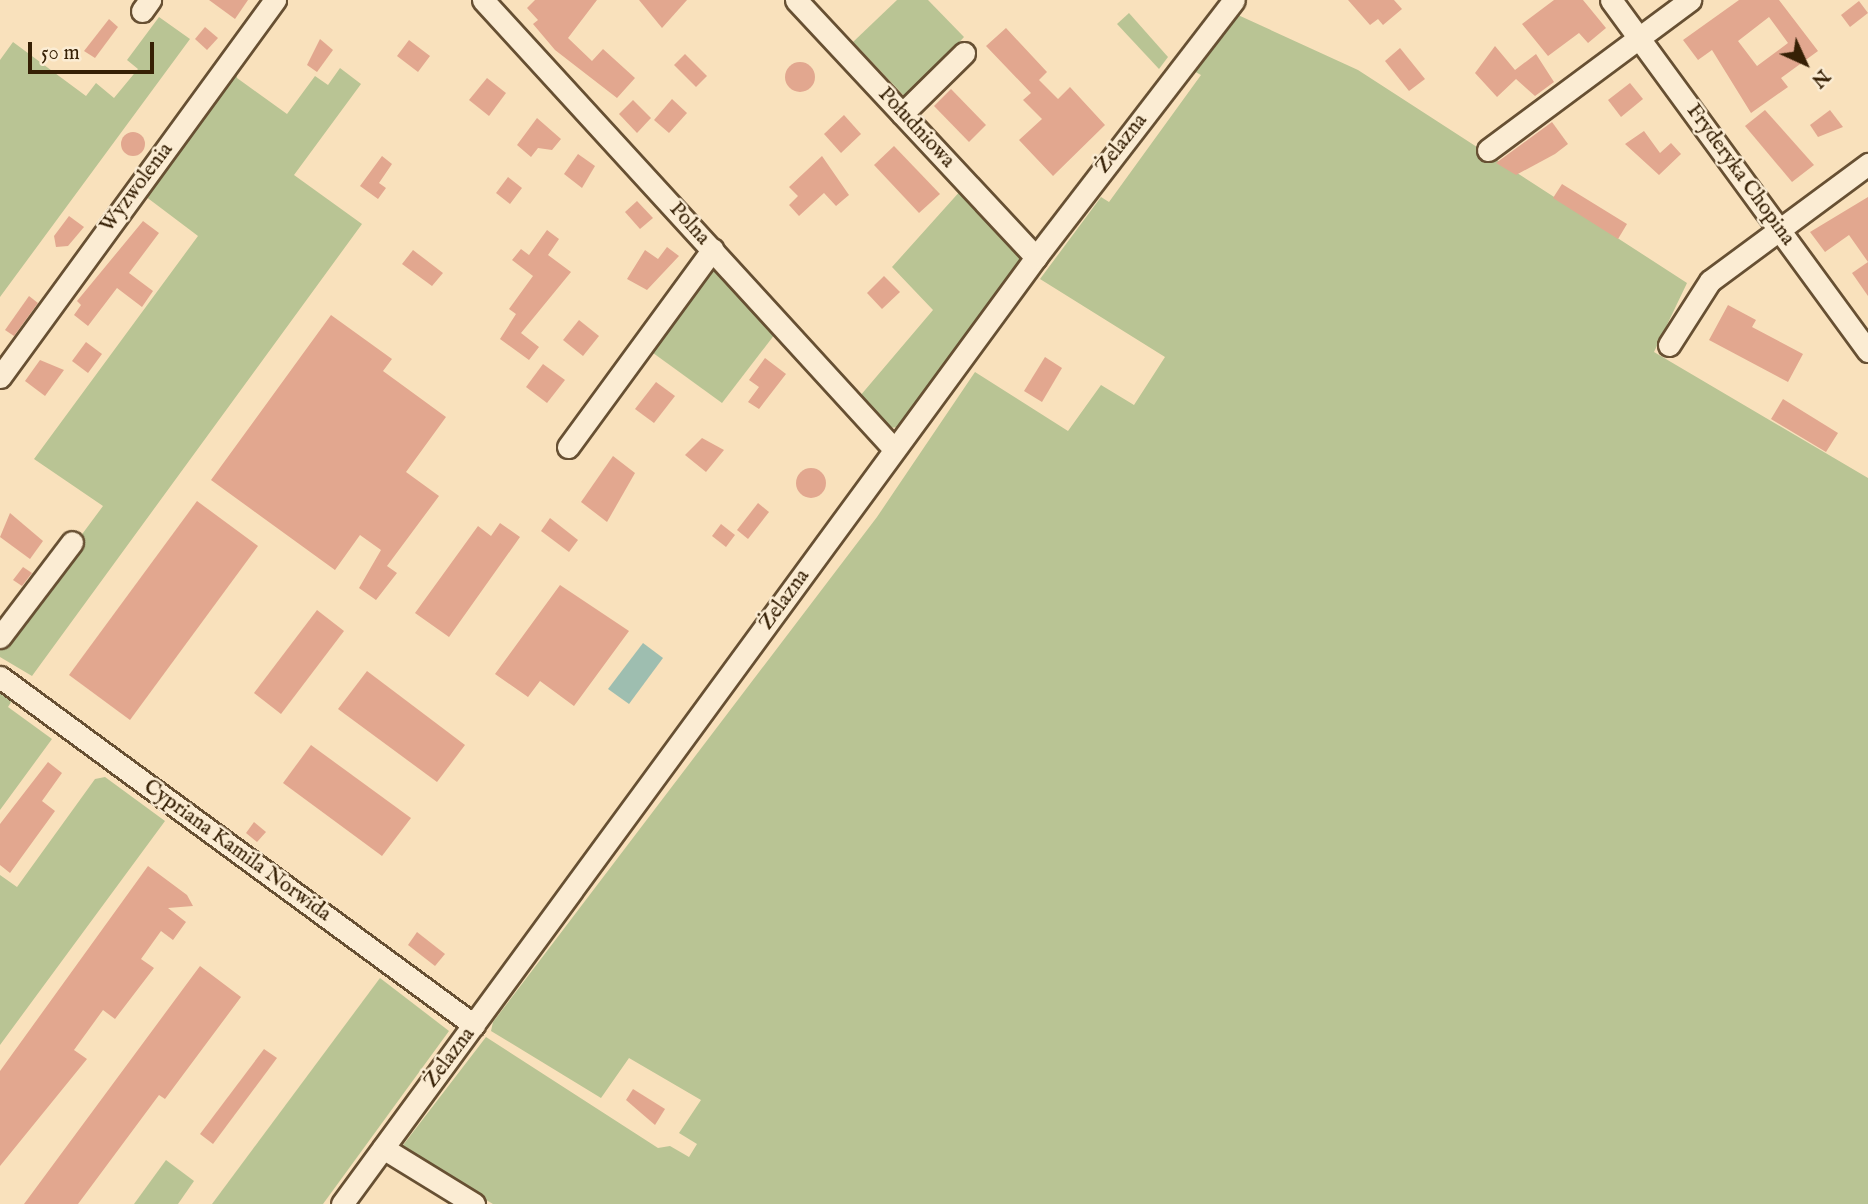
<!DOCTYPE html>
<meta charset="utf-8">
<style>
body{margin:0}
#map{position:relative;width:1868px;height:1204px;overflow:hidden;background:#f9e1bc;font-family:"IM FELL English",serif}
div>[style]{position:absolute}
.green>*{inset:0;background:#b9c494}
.water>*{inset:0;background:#9ebeb0}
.building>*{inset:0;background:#e2a78f}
.round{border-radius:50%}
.roads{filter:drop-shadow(2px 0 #675033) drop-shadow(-2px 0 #675033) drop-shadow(0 2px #675033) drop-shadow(0 -2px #675033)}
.minor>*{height:21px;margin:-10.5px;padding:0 10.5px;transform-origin:10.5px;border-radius:10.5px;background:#fbecd3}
span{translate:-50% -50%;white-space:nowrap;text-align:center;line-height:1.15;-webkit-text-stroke:5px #fbecd3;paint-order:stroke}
.street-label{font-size:21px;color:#362005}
.north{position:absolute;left:1770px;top:28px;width:70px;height:70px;-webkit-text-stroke:5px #fbecd3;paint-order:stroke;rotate:135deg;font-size:19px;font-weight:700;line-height:28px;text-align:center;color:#362005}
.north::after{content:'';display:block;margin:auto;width:24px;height:32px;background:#362005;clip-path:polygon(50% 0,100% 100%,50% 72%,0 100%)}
.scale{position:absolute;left:28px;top:42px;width:126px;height:32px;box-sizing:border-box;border:4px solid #362005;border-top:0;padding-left:9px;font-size:21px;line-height:24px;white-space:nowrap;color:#362005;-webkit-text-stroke:5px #fbecd3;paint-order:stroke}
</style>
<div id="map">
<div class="green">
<i style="clip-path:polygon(897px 0,928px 0,964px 37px,907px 99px,853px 42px)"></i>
<i style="clip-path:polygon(1129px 13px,1168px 57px,1159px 69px,1117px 24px)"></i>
<i style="clip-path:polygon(1238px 15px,1358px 70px,1687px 283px,1654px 352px,1868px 478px,1868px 1204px,493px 1204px,400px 1149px,486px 1037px,658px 1148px,670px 1146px,689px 1157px,697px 1144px,679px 1133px,701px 1100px,629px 1058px,601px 1098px,491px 1031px,493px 1022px,877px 517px,975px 372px,1068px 431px,1101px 385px,1134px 405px,1165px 357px,1040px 279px,1101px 197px,1109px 202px,1201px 75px,1192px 70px)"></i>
<i style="clip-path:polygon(159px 17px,190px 39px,0 297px,0 60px,13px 42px,86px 96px,96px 83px,114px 98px,138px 69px,127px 60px)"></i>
<i style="clip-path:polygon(235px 66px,237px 78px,287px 114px,315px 76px,328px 85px,340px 68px,361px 84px,294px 175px,362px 224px,32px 676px,0 657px,0 645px,103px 506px,34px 459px,198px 236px,141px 193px)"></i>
<i style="clip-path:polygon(962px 189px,1021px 259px,898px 427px,890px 428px,860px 396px,933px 310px,892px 267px)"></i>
<i style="clip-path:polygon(706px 270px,716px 270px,775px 334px,722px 403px,649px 350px)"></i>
<i style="clip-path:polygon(0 690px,13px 699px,8px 707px,52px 739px,0 810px)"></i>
<i style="clip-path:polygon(105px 777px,165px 821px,0 1045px,0 875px,17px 887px,95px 779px)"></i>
<i style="clip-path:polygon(380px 978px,449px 1031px,323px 1204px,212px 1204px)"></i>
<i style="clip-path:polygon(166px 1160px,194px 1181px,178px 1204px,134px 1204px)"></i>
</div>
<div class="water">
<i style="clip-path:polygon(643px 643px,663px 658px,629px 704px,608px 689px)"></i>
</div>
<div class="building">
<i style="clip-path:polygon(209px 0,248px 0,235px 19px)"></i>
<i style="clip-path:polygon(535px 0,597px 0,568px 38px,592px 61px,603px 49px,635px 78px,617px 98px,555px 50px,533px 24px,538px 20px,527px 8px)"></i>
<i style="clip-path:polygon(639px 0,687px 0,662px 28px)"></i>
<i style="clip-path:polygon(1348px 0,1394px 0,1402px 9px,1383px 25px,1378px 19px,1370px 25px)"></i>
<i style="clip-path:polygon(1554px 0,1583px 0,1606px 28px,1588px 43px,1579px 33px,1548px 56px,1522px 24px)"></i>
<i style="clip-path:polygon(evenodd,1739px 0,1779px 0,1818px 51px,1781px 78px,1788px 87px,1751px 113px,1712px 50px,1698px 60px,1683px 40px,1739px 0,1769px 17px,1788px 43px,1757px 66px,1738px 41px,1769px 17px)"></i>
<i style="clip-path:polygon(1859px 1px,1868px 13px,1850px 27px,1841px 15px)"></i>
<i style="clip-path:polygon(109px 19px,118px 27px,95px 58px,84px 51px)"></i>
<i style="clip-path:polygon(205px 27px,218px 38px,207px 50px,195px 39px)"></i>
<i style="clip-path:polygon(1006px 28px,1047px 72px,1039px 80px,1058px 99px,1070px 87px,1105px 125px,1053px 176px,1019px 140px,1042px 119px,1023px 100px,1031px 93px,986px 46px)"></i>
<i style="clip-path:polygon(320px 39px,333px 50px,317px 72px,307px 65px)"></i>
<i style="clip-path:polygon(409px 40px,430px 56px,418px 72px,397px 56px)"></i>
<i style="clip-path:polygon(1495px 46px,1515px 70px,1536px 54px,1554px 82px,1535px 96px,1516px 79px,1497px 97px,1475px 73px)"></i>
<i style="clip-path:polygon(1400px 48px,1425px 79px,1409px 91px,1385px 61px)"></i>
<i style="clip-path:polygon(685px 54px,707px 76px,696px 87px,674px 65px)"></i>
<i class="round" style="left:785px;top:62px;width:30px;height:30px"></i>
<i style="clip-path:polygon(487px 78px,506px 93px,489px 116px,469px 100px)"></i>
<i style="clip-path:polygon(1630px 83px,1643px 99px,1621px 117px,1608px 100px)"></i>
<i style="clip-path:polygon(951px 89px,986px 125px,969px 142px,934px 106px)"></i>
<i style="clip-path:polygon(672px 99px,687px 113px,669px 133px,654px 120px)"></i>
<i style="clip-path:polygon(633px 100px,651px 118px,637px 133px,619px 114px)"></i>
<i style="clip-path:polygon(1765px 110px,1814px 165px,1792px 182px,1745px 126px)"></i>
<i style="clip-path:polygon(1830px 110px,1843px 127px,1818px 137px,1810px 125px)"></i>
<i style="clip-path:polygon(844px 115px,861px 134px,841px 153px,824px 134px)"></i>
<i style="clip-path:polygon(537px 118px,561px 139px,552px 150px,538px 148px,531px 157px,517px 145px)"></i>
<i style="clip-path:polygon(1552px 122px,1568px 144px,1555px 154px,1516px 175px,1496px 163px)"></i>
<i style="clip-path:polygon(1644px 131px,1660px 153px,1671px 143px,1681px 154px,1659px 175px,1625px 144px)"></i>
<i class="round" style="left:121px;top:132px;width:24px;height:24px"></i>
<i style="clip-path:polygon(894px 146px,940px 194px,919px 213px,874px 165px)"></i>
<i style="clip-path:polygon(578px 154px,595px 166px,582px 188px,564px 174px)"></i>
<i style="clip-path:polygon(382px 156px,392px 164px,379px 183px,386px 188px,378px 199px,360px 186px)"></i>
<i style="clip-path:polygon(822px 156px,849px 195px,836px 206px,824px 193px,799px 216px,789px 205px,798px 196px,789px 187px)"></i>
<i style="clip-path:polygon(508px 177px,522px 188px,510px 204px,496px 193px)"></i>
<i style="clip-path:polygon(1562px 184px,1627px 224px,1618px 239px,1553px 198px)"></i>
<i style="clip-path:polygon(1868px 197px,1868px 262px,1849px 235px,1825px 252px,1810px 232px)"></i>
<i style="clip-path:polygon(637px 201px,653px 218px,640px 229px,625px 212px)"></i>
<i style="clip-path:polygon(69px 216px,84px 227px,68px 246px,56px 247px,54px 236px)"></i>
<i style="clip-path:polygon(143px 221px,159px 233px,129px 273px,153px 291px,142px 307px,117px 288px,88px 326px,74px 315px,81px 305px,77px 301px)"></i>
<i style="clip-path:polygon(547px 230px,559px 239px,548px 255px,571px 272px,521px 333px,539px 347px,529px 360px,500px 339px,516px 314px,509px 309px,533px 276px,512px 260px,521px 249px,529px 255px)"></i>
<i style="clip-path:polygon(667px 247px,679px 256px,647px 290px,627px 279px,645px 250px,658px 259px)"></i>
<i style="clip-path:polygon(413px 250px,443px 273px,432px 286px,402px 264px)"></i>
<i style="clip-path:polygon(1868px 262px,1868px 296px,1852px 273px)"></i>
<i style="clip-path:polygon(884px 276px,900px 292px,882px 309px,867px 293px)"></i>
<i style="clip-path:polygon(29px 296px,38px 303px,14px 336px,5px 330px)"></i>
<i style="clip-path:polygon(1728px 305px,1756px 320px,1752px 327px,1803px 354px,1788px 382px,1709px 340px)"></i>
<i style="clip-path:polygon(331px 315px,392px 359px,383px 371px,446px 417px,406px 472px,439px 496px,387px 566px,397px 573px,376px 600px,359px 588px,381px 550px,360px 535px,335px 570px,211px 480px)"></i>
<i style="clip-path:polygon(579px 320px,599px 336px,583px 356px,563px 340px)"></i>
<i style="clip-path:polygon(86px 342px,102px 354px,88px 373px,72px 361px)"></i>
<i style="clip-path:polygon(1045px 357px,1062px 368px,1042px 402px,1024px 391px)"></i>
<i style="clip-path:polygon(765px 358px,786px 374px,759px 409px,748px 402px,759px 387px,749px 380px)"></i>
<i style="clip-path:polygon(40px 360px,64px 370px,45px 396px,25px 381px)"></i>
<i style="clip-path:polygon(543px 364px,565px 380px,547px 403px,526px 387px)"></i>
<i style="clip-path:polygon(656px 382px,675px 396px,654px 423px,635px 409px)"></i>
<i style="clip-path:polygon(1783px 399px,1838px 433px,1826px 452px,1771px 419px)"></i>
<i style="clip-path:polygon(702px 438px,724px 450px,706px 472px,685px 455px)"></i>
<i style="clip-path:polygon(613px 456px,635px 473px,607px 522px,581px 502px)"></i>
<i class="round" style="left:796px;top:468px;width:30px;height:30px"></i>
<i style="clip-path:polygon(197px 501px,258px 546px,130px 720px,69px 675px)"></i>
<i style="clip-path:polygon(758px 503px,769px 512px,748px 539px,737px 530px)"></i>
<i style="clip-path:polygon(10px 513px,43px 541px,30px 559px,0 537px)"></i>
<i style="clip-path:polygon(550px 518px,578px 540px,569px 552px,541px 531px)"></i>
<i style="clip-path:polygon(500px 523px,520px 537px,449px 637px,415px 613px,478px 526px,491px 536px)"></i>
<i style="clip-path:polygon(721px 524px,735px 535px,726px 547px,712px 536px)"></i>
<i style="clip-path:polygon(23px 567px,32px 573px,22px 586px,13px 580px)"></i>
<i style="clip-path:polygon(560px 585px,629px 631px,574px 706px,540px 681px,528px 697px,495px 674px)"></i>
<i style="clip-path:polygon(317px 610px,344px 631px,281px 714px,254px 693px)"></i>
<i style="clip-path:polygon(367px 671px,465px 745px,437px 782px,338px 709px)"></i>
<i style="clip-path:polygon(311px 745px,411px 818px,382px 856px,283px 783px)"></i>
<i style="clip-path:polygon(48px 762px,62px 773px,42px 801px,55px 811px,10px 873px,0 865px,0 824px)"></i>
<i style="clip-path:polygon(254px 822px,266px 832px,257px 842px,246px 833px)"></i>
<i style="clip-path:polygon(148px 866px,187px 895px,193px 906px,168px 908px,186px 922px,173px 940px,161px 931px,141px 959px,154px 968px,115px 1019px,103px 1010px,74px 1050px,87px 1059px,0 1166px,0 1071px)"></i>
<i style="clip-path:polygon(417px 932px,445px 954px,435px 966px,408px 945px)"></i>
<i style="clip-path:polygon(200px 966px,241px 997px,165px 1099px,159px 1095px,78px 1204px,24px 1204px)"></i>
<i style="clip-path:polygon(264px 1049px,277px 1058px,213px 1144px,200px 1134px)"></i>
<i style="clip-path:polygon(633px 1089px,665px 1109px,655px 1125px,626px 1100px)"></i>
</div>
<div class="roads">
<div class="minor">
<i style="left:483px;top:0;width:609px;rotate:47.53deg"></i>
<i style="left:796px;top:0;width:352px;rotate:47deg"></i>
<i style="left:1611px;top:0;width:435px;rotate:53.8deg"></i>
<i style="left:142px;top:11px;width:14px;rotate:-54deg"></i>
<i style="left:902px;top:114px;width:87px;rotate:-44.5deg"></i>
<i style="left:1488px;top:150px;width:252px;rotate:-36.6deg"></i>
<i style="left:1669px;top:345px;width:76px;rotate:-57.4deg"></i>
<i style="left:1710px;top:281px;width:197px;rotate:-36.5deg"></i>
<i style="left:0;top:377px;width:467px;rotate:-53.9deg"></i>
<i style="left:568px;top:447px;width:245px;rotate:-53.8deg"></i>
<i style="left:0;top:637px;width:119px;rotate:-52.8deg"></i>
<i style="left:0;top:677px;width:588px;rotate:36.29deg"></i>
<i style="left:383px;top:1148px;width:107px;rotate:31.6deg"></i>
<i style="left:342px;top:1204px;width:1174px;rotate:-53.76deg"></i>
<i style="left:1036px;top:257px;width:324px;rotate:-52.4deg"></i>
</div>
</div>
<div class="street-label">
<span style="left:916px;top:128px;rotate:47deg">Południowa</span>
<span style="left:1122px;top:144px;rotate:-52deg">Żelazna</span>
<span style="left:1740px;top:175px;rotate:54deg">Fryderyka Chopina</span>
<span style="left:137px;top:188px;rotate:-53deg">Wyzwolenia</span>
<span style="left:689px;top:224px;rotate:48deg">Polna</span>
<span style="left:785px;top:600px;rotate:-54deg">Żelazna</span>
<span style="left:237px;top:851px;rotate:36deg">Cypriana Kamila Norwida</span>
<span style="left:450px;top:1058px;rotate:-53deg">Żelazna</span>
</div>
<div class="north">N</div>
<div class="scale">50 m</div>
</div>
